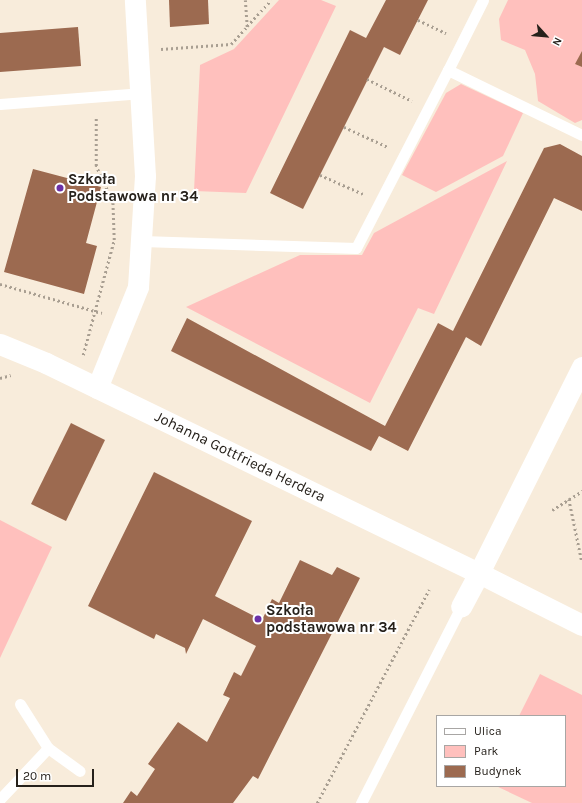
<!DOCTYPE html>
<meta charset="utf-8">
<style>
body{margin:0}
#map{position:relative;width:582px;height:803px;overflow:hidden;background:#f8ecdb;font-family:Karla,sans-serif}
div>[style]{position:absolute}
.green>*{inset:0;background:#ffc0bd}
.building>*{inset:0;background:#9c6a50}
.path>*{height:2.5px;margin-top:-1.25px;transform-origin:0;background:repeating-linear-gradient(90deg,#a99f92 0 2px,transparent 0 5px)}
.service>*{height:11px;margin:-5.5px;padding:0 5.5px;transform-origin:5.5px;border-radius:5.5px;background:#fff}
.minor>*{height:21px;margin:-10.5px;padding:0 10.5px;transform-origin:10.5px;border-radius:10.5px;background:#fff}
.dots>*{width:11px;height:11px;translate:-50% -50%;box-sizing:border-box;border:2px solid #fff;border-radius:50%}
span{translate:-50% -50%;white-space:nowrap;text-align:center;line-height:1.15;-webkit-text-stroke:4px #fff;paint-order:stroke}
.poi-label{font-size:15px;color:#26211b;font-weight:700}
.left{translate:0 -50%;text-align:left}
.street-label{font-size:15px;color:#26211b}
.legend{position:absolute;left:436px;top:715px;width:130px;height:72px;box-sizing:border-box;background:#fff;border:1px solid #a8a6a4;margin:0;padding:5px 7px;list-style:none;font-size:12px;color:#26211b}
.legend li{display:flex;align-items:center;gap:8px;height:20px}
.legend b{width:20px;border:1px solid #a8a6a4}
.north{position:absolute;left:526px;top:16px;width:40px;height:40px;-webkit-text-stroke:3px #fff;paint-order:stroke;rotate:117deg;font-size:11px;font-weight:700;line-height:16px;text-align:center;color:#26211b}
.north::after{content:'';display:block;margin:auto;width:14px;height:18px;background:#26211b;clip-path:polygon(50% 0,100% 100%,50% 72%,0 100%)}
.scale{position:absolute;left:16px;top:769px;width:78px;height:18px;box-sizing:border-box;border:2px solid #26211b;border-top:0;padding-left:5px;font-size:12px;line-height:14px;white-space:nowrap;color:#26211b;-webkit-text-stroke:3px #fff;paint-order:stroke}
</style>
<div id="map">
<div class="green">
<i style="clip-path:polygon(279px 0,321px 0,336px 6px,246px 193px,194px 191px,200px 65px,234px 49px)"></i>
<i style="clip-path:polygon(508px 0,582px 0,582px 51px,576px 64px,582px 67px,582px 120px,575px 123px,538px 101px,535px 74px,525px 50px,501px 40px,499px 19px)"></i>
<i style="clip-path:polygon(461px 84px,523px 113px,503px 156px,436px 192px,402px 175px,446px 93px)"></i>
<i style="clip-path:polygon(507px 161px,434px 314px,418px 308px,370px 403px,186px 307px,300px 255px,362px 255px,374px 233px)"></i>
<i style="clip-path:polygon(0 520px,52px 547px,0 658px)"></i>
<i style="clip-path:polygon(540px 674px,582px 695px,582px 803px,532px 803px,496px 786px,565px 786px,565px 716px,519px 716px)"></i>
</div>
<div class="building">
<i style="clip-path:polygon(169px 0,208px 0,209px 24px,170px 27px)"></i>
<i style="clip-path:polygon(386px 0,428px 0,400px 55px,384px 47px,303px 209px,270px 193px,350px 30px,366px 38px)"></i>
<i style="clip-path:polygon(78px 27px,81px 66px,0 72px,0 33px)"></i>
<i style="clip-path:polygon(582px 51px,582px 67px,575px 64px)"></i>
<i style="clip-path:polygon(560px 144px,582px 156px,582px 211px,554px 198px,481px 346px,466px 337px,408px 451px,379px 436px,371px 451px,171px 351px,187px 318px,385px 426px,438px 323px,453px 331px,544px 148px)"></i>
<i style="clip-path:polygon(33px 169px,101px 187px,86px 243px,97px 246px,84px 294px,4px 272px)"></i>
<i style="clip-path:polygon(71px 423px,105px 440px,66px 521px,31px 504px)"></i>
<i style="clip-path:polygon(154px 472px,252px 521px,215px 596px,262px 620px,272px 599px,279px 603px,300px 560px,332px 575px,337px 567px,360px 578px,258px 779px,253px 776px,233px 803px,123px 803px,131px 791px,137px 796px,155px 769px,148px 764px,178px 722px,207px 742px,230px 698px,223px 695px,234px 672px,241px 676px,256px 646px,203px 619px,186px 654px,185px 648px,156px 634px,154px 639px,88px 606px)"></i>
</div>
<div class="path">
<i style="left:418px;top:20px;width:31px;rotate:25deg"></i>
<i style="left:247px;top:26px;width:35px;rotate:-47deg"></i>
<i style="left:161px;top:49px;width:70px;rotate:-4.1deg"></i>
<i style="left:231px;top:44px;width:23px;rotate:-47deg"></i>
<i style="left:247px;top:27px;width:27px;rotate:-94deg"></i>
<i style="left:367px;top:79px;width:50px;rotate:26.1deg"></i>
<i style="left:344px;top:127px;width:48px;rotate:24.4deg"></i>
<i style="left:320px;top:175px;width:47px;rotate:23.8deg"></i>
<i style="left:0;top:284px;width:106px;rotate:15.9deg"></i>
<i style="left:83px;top:355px;width:119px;rotate:-74.9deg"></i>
<i style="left:114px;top:240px;width:37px;rotate:-92deg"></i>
<i style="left:113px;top:203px;width:41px;rotate:-114.7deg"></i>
<i style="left:96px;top:166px;width:50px;rotate:-90deg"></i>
<i style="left:0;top:378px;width:11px;rotate:-15deg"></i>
<i style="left:569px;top:499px;width:64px;rotate:78.3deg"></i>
<i style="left:552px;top:510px;width:36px;rotate:-32deg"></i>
<i style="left:317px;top:803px;width:241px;rotate:-62.3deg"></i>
</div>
<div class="service">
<i style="left:448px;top:70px;width:78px;rotate:-63.4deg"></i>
<i style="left:0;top:104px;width:143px;rotate:-4.4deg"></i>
<i style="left:142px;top:241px;width:214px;rotate:1.9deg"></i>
<i style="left:356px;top:248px;width:200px;rotate:-62.7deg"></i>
<i style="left:448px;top:70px;width:149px;rotate:25.9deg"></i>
<i style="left:20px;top:704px;width:52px;rotate:57.5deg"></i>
<i style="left:0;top:799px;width:70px;rotate:-46.7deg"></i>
<i style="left:48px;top:748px;width:39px;rotate:36deg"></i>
<i style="left:361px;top:803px;width:220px;rotate:-63deg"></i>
</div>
<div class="minor">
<i style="left:0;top:344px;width:50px;rotate:22.4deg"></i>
<i style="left:46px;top:363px;width:481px;rotate:25.9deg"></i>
<i style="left:479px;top:573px;width:38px;rotate:118deg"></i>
<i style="left:582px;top:367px;width:230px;rotate:116.6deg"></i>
<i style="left:479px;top:573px;width:115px;rotate:26.8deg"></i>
<i style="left:97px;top:388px;width:109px;rotate:-67.9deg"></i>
<i style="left:138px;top:287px;width:111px;rotate:-86.4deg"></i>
<i style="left:145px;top:176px;width:176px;rotate:-93.3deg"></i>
</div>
<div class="dots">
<i style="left:60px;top:188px;background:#6c31a7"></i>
<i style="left:258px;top:619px;background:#6c31a7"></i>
</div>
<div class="poi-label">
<span class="left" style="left:68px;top:188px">Szkoła<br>Podstawowa nr 34</span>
<span class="left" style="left:266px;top:619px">Szkoła<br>podstawowa nr 34</span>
</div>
<div class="street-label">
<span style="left:240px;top:457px;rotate:26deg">Johanna Gottfrieda Herdera</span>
</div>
<ul class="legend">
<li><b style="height:5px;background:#fff"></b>Ulica</li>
<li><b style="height:11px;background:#ffc0bd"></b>Park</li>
<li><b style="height:11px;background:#9c6a50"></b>Budynek</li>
</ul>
<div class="north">N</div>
<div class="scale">20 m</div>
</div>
